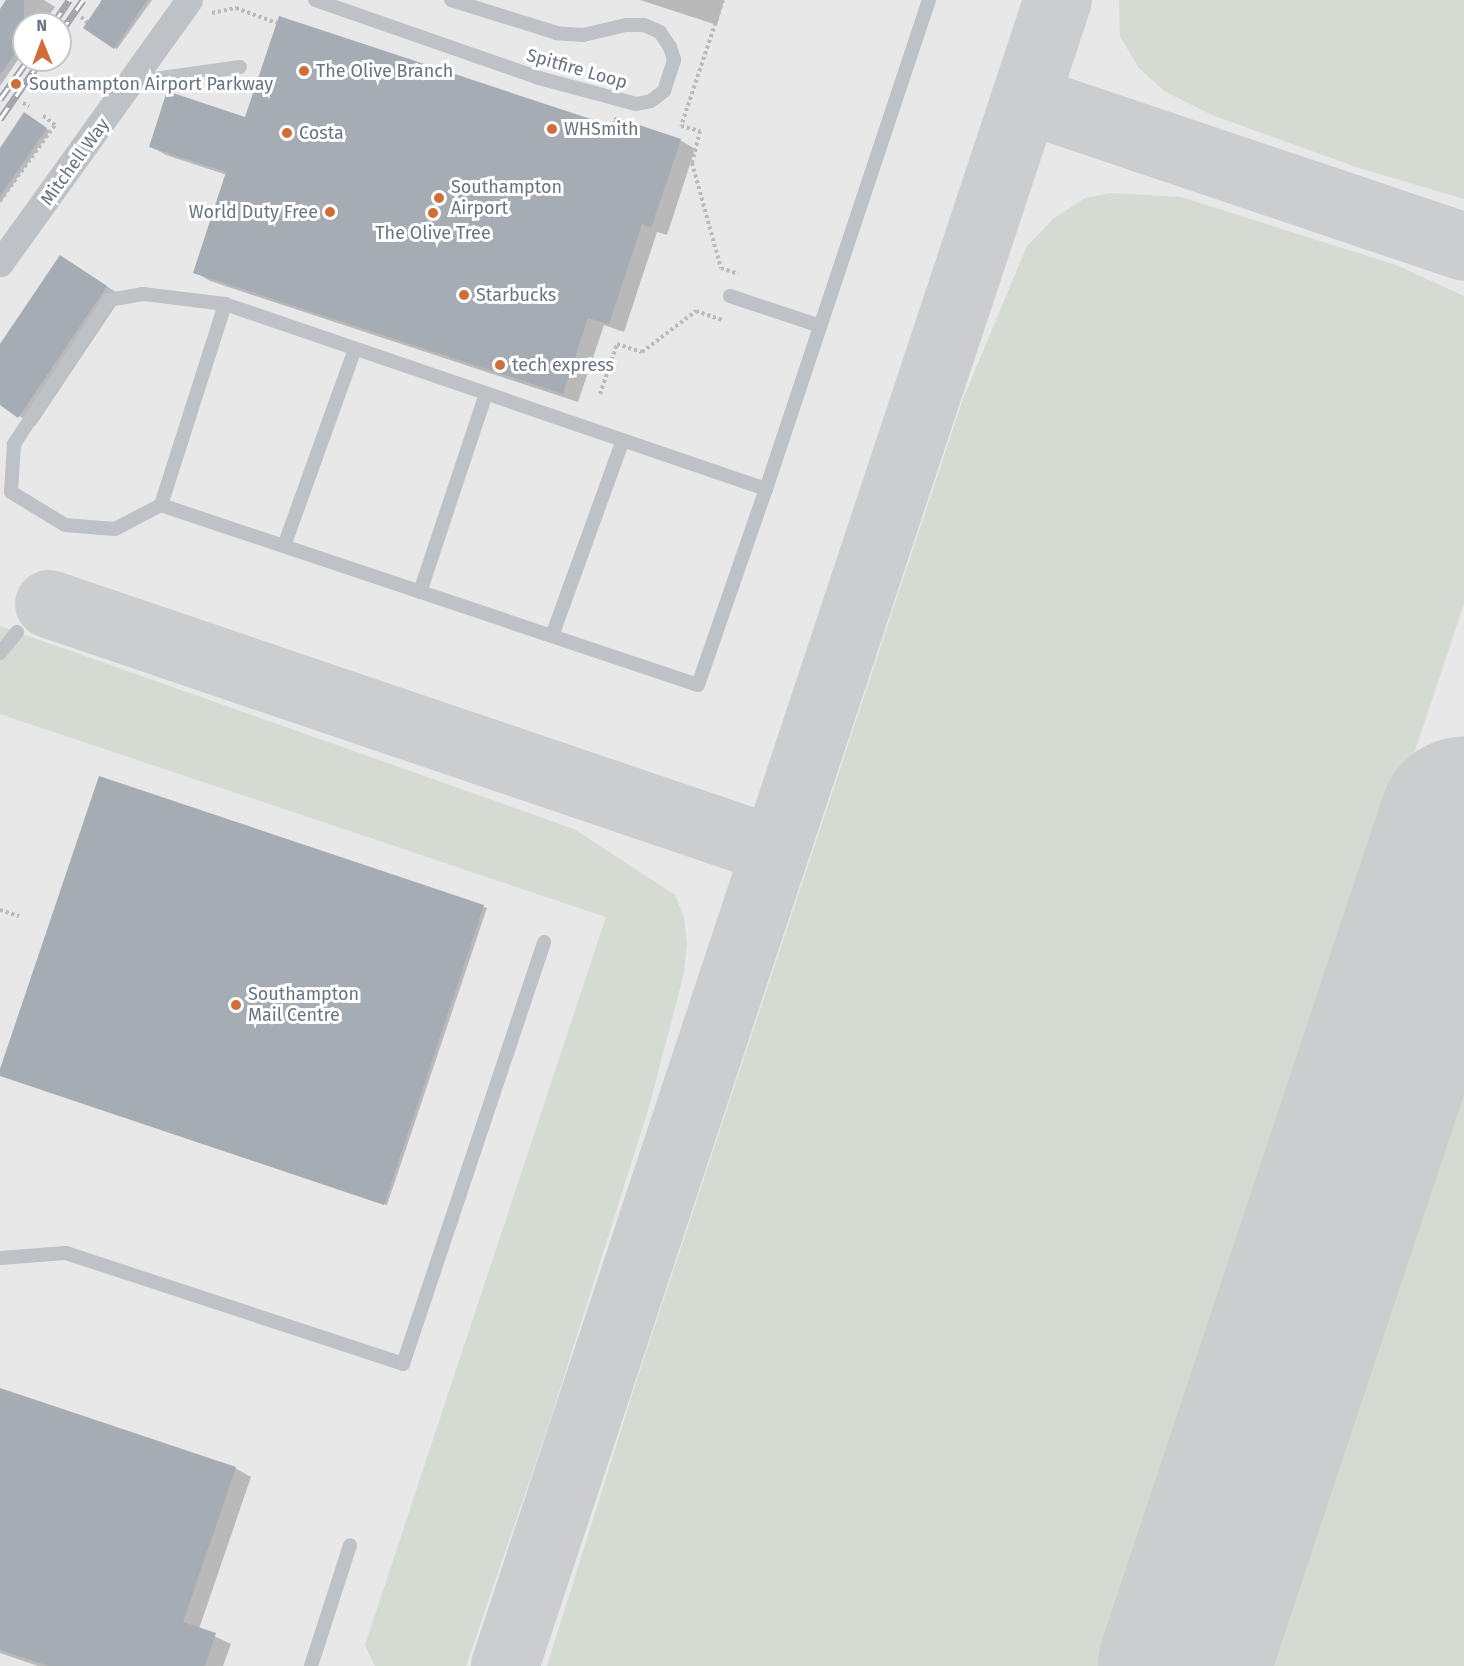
<!DOCTYPE html>
<style>
body{margin:0}
#map{position:relative;width:1464px;height:1666px;overflow:hidden;background:#f6f6f3;font-family:"Fira Sans",sans-serif}
div>[style]{position:absolute}
.built>*{inset:0;background:#e7e8e7}
.green>*{inset:0;background:#d5dad3}
.shadow>*{inset:0;background:#0003}
.taxiway>*{height:68px;margin:-34px;padding:0 34px;transform-origin:34px;border-radius:34px;background:#cbcdce}
.runway>*{height:171px;margin:-85.5px;padding:0 85.5px;transform-origin:85.5px;border-radius:85.5px;background:#cbcdce}
.building>*{inset:0;background:#a6acb3}
.path>*{height:4px;margin-top:-2px;transform-origin:0;background:repeating-linear-gradient(90deg,#b8babd 0 3px,transparent 0 6px)}
.lane>*{height:14px;margin:-7px;padding:0 7px;transform-origin:7px;border-radius:7px;background:#bec1c5}
.street>*{height:27px;margin:-13.5px;padding:0 13.5px;transform-origin:13.5px;border-radius:13.5px;background:#bec1c5}
.rail>*{height:7px;margin-top:-3.5px;transform-origin:0;background:repeating-linear-gradient(90deg,#fff 0 14px,#a0a4aa 0 28px);box-sizing:border-box;border-block:2px solid #a0a4aa}
.dots>*{width:16px;height:16px;translate:-50% -50%;box-sizing:border-box;border:3px solid #fff;border-radius:50%}
span{translate:-50% -50%;white-space:nowrap;text-align:center;line-height:1.15;-webkit-text-stroke:6px #fff;paint-order:stroke}
.street-label{font-size:18px;color:#687381}
.poi-label{font-size:18px;color:#687381}
.left{translate:0 -50%;text-align:left}
.right{translate:-100% -50%;text-align:right}
.north{position:absolute;left:12px;top:12px;width:60px;height:60px;box-sizing:border-box;background:#fff;border:2px solid #c3c7cd;border-radius:50%;rotate:359deg;font-size:16px;font-weight:700;line-height:24px;text-align:center;color:#687381}
.north::after{content:'';display:block;margin:auto;width:21px;height:27px;background:#d06d39;clip-path:polygon(50% 0,100% 100%,50% 72%,0 100%)}
</style>
<div id="map">
<div class="built">
<i style="clip-path:polygon(evenodd,0 0,1464px 0,1464px 1666px,0 1666px,0 0,24px 24px,60px 24px,60px 60px,24px 60px,24px 24px)"></i>
</div>
<div class="green">
<i style="clip-path:polygon(1119px 0,1464px 0,1464px 199px,1356px 167px,1212px 115px,1164px 91px,1138px 67px,1120px 36px)"></i>
<i style="clip-path:polygon(1111px 193px,1181px 197px,1396px 265px,1464px 296px,1464px 603px,1110px 1666px,547px 1666px,633px 1392px,963px 399px,1027px 246px,1053px 219px,1085px 198px)"></i>
<i style="clip-path:polygon(0 626px,574px 829px,675px 895px,684px 917px,687px 943px,684px 973px,649px 1107px,549px 1424px,466px 1666px,375px 1666px,365px 1645px,606px 917px,0 714px)"></i>
<i style="clip-path:polygon(1464px 1040px,1464px 1666px,1256px 1666px)"></i>
</div>
<div class="shadow">
<i style="clip-path:polygon(21px 0,44px 0,55px 7px,43px 24px,24px 24px,24px 51px,0 86px,0 11px)"></i>
<i style="clip-path:polygon(104px 0,152px 0,117px 49px,85px 27px)"></i>
<i style="clip-path:polygon(640px 0,724px 0,717px 25px)"></i>
<i style="clip-path:polygon(25px 114px,50px 131px,0 203px,0 150px)"></i>
<i style="clip-path:polygon(246px 119px,613px 128px,680px 140px,695px 149px,667px 235px,657px 232px,624px 332px,604px 325px,578px 402px,210px 281px,195px 272px,227px 175px,166px 155px,150px 146px)"></i>
<i style="clip-path:polygon(61px 257px,122px 296px,35px 426px,0 404px,0 346px)"></i>
<i style="clip-path:polygon(100px 778px,487px 908px,387px 1205px,0 1075px)"></i>
<i style="clip-path:polygon(0 1404px,235px 1468px,251px 1477px,199px 1629px,231px 1644px,223px 1666px,38px 1666px,0 1653px)"></i>
</div>
<div class="taxiway">
<i style="left:1025px;top:99px;width:463px;rotate:18.6deg"></i>
<i style="left:49px;top:604px;width:766px;rotate:18.74deg"></i>
<i style="left:505px;top:1666px;width:1755px;rotate:-71.64deg"></i>
</div>
<div class="runway">
<i style="left:1183px;top:1666px;width:890px;rotate:-71.59deg"></i>
</div>
<div class="building">
<i style="clip-path:polygon(6px 0,24px 0,24px 41px,0 75px,0 9px)"></i>
<i style="clip-path:polygon(102px 0,147px 0,114px 49px,83px 28px)"></i>
<i style="clip-path:polygon(279px 16px,612px 126px,615px 117px,681px 139px,651px 228px,642px 224px,609px 324px,588px 318px,563px 394px,193px 273px,226px 172px,149px 147px,167px 91px,245px 117px)"></i>
<i style="clip-path:polygon(24px 112px,47px 128px,0 196px,0 148px)"></i>
<i style="clip-path:polygon(60px 255px,107px 286px,18px 418px,0 405px,0 344px)"></i>
<i style="clip-path:polygon(99px 776px,484px 905px,384px 1205px,0 1076px,0 1069px)"></i>
<i style="clip-path:polygon(0 1388px,236px 1467px,183px 1622px,216px 1633px,205px 1666px,49px 1666px,0 1650px)"></i>
</div>
<div class="path">
<i style="left:101px;top:0;width:1px;rotate:45deg"></i>
<i style="left:723px;top:0;width:133px;rotate:108.4deg"></i>
<i style="left:681px;top:126px;width:20px;rotate:15deg"></i>
<i style="left:700px;top:131px;width:33px;rotate:104deg"></i>
<i style="left:692px;top:163px;width:109px;rotate:74.6deg"></i>
<i style="left:721px;top:268px;width:18px;rotate:19deg"></i>
<i style="left:212px;top:13px;width:25px;rotate:-12deg"></i>
<i style="left:236px;top:8px;width:44px;rotate:20.1deg"></i>
<i style="left:81px;top:17px;width:8px;rotate:40deg"></i>
<i style="left:1px;top:73px;width:4px;rotate:34deg"></i>
<i style="left:23px;top:103px;width:7px;rotate:27deg"></i>
<i style="left:0;top:201px;width:94px;rotate:-54.1deg"></i>
<i style="left:55px;top:125px;width:16px;rotate:-142deg"></i>
<i style="left:600px;top:394px;width:53px;rotate:-71.2deg"></i>
<i style="left:617px;top:344px;width:26px;rotate:18deg"></i>
<i style="left:642px;top:352px;width:68px;rotate:-37.2deg"></i>
<i style="left:696px;top:311px;width:28px;rotate:19deg"></i>
<i style="left:0;top:910px;width:20px;rotate:18deg"></i>
</div>
<div class="lane">
<i style="left:315px;top:0;width:237px;rotate:19.2deg"></i>
<i style="left:539px;top:78px;width:100px;rotate:15deg"></i>
<i style="left:636px;top:104px;width:15px;rotate:-11deg"></i>
<i style="left:651px;top:101px;width:16px;rotate:-38deg"></i>
<i style="left:664px;top:91px;width:33px;rotate:-72deg"></i>
<i style="left:674px;top:60px;width:14px;rotate:-107deg"></i>
<i style="left:670px;top:47px;width:18px;rotate:-124deg"></i>
<i style="left:660px;top:32px;width:17px;rotate:-156deg"></i>
<i style="left:644px;top:25px;width:18px;rotate:180deg"></i>
<i style="left:626px;top:25px;width:44px;rotate:166.9deg"></i>
<i style="left:583px;top:35px;width:26px;rotate:-176deg"></i>
<i style="left:557px;top:33px;width:111px;rotate:-162.7deg"></i>
<i style="left:133px;top:82px;width:108px;rotate:-8deg"></i>
<i style="left:730px;top:296px;width:95px;rotate:18.4deg"></i>
<i style="left:225px;top:304px;width:83px;rotate:-173deg"></i>
<i style="left:143px;top:294px;width:35px;rotate:170deg"></i>
<i style="left:109px;top:300px;width:173px;rotate:123.4deg"></i>
<i style="left:14px;top:444px;width:48px;rotate:93.6deg"></i>
<i style="left:11px;top:492px;width:63px;rotate:31.4deg"></i>
<i style="left:65px;top:525px;width:50px;rotate:4.6deg"></i>
<i style="left:115px;top:529px;width:52px;rotate:-27.6deg"></i>
<i style="left:161px;top:505px;width:566px;rotate:18.53deg"></i>
<i style="left:698px;top:685px;width:207px;rotate:-70.9deg"></i>
<i style="left:766px;top:489px;width:515px;rotate:-71.57deg"></i>
<i style="left:161px;top:505px;width:211px;rotate:-72.3deg"></i>
<i style="left:225px;top:304px;width:572px;rotate:18.88deg"></i>
<i style="left:284px;top:546px;width:209px;rotate:-70.2deg"></i>
<i style="left:420px;top:592px;width:209px;rotate:-71.6deg"></i>
<i style="left:552px;top:636px;width:208px;rotate:-70.1deg"></i>
<i style="left:0;top:653px;width:27px;rotate:-51deg"></i>
<i style="left:0;top:1258px;width:66px;rotate:-4.3deg"></i>
<i style="left:66px;top:1253px;width:355px;rotate:18.2deg"></i>
<i style="left:403px;top:1364px;width:445px;rotate:-71.5deg"></i>
<i style="left:311px;top:1666px;width:127px;rotate:-72.1deg"></i>
</div>
<div class="street">
<i style="left:0;top:263px;width:324px;rotate:-54.3deg"></i>
</div>
<div class="rail">
<i style="left:53px;top:24px;width:29px;rotate:-56deg"></i>
<i style="left:60px;top:33px;width:40px;rotate:-55.1deg"></i>
<i style="left:0;top:99px;width:48px;rotate:-54.3deg"></i>
<i style="left:0;top:119px;width:72px;rotate:-55.2deg"></i>
</div>
<div class="dots">
<i style="left:304px;top:71px;background:#d06d39"></i>
<i style="left:16px;top:84px;background:#d06d39"></i>
<i style="left:552px;top:129px;background:#d06d39"></i>
<i style="left:287px;top:133px;background:#d06d39"></i>
<i style="left:439px;top:198px;background:#d06d39"></i>
<i style="left:330px;top:212px;background:#d06d39"></i>
<i style="left:433px;top:213px;background:#d06d39"></i>
<i style="left:464px;top:295px;background:#d06d39"></i>
<i style="left:500px;top:365px;background:#d06d39"></i>
<i style="left:236px;top:1005px;background:#d06d39"></i>
</div>
<div class="street-label">
<span style="left:577px;top:69px;rotate:16deg">Spitfire Loop</span>
<span style="left:75px;top:162px;rotate:-54deg">Mitchell Way</span>
</div>
<div class="poi-label">
<span class="left" style="left:316px;top:71px">The Olive Branch</span>
<span class="left" style="left:29px;top:84px">Southampton Airport Parkway</span>
<span class="left" style="left:564px;top:129px">WHSmith</span>
<span class="left" style="left:299px;top:133px">Costa</span>
<span class="left" style="left:451px;top:198px">Southampton<br>Airport</span>
<span class="right" style="left:318px;top:212px">World Duty Free</span>
<span style="left:433px;top:233px">The Olive Tree</span>
<span class="left" style="left:476px;top:295px">Starbucks</span>
<span class="left" style="left:512px;top:365px">tech express</span>
<span class="left" style="left:248px;top:1005px">Southampton<br>Mail Centre</span>
</div>
<div class="north">N</div>
</div>
